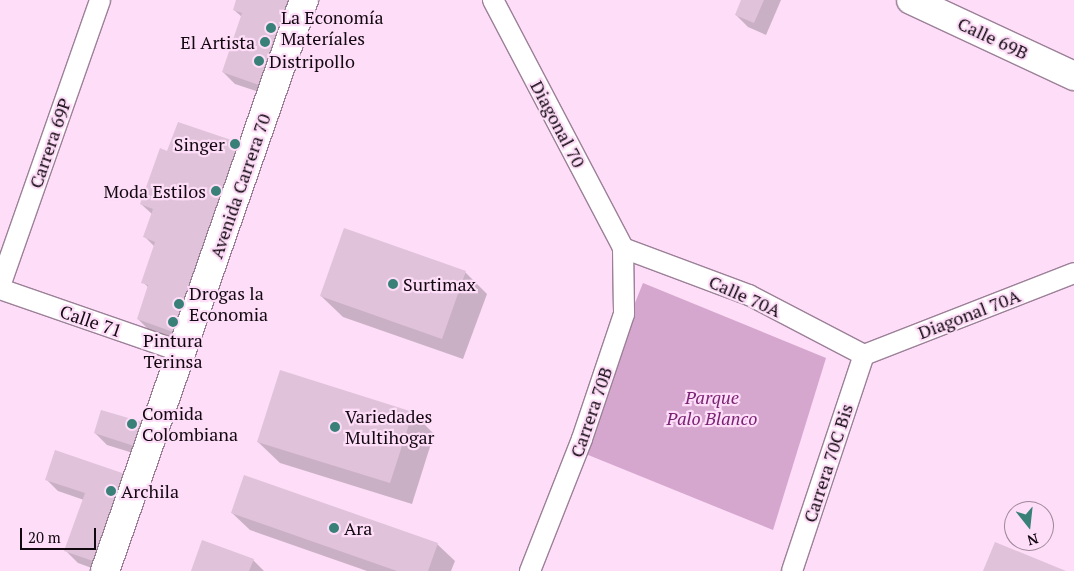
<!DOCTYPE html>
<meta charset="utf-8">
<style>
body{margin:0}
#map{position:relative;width:1074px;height:571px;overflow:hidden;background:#fdddf7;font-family:"PT Serif",serif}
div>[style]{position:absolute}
.green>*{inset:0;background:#d5a6ce}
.shadow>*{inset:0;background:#0003}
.building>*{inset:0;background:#e0c2db}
.roads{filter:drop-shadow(1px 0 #9c8098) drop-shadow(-1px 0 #9c8098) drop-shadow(0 1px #9c8098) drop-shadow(0 -1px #9c8098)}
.street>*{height:20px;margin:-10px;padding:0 10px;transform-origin:10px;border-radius:10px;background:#fff}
.secondary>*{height:28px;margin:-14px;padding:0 14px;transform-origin:14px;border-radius:14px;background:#fff}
.dots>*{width:14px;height:14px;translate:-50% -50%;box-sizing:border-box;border:2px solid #fdddf7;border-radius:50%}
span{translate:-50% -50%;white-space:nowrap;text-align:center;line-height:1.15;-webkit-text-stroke:4.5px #fdddf7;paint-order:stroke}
.poi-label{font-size:18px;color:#120810}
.left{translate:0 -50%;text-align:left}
.right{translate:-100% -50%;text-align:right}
.street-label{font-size:18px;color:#120810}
.park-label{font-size:18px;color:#7a2273;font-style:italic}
.north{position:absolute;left:1004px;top:501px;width:50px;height:50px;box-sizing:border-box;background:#fdddf7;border:1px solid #9f889b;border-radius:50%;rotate:164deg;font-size:14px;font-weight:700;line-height:20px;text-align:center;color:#120810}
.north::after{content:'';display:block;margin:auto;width:18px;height:22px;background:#398079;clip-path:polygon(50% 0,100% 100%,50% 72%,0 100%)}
.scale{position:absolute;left:20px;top:528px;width:76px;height:22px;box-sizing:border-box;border:2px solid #120810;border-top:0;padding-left:6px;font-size:15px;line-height:18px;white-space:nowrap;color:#120810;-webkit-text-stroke:4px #fdddf7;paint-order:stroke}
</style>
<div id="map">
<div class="green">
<i style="clip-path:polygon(643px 283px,826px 358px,773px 530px,576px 450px)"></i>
</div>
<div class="shadow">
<i style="clip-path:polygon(237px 0,291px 0,271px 96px,235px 84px,223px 72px,242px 17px,234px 10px)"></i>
<i style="clip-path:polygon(743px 0,781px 0,766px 35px,748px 27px,736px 15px)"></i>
<i style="clip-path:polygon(240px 144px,185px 343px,150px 331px,138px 319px,149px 288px,143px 282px,155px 247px,145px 237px,152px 214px,141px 204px,168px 152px)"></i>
<i style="clip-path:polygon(465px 272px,487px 294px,463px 359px,343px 317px,321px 296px)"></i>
<i style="clip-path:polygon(281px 372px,413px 413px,434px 434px,412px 504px,280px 463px,258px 442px)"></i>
<i style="clip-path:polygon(141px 423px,153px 435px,146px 457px,107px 445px,95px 433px)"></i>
<i style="clip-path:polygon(124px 475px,100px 571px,78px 563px,65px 550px,84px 500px,58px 491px,46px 479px)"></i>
<i style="clip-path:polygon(232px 513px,437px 544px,455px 561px,451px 571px,367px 571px,250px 530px)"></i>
<i style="clip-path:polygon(253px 560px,264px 571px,192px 571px)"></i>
</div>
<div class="building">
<i style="clip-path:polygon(236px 0,288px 0,259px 85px,222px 72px,242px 13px,233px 10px)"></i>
<i style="clip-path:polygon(741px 0,764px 0,754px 23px,735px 15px)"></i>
<i style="clip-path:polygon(178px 122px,240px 143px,173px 332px,137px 319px,148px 285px,141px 283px,155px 242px,143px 237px,153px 209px,140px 204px,160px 148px,167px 151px)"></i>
<i style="clip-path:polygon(344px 228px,466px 271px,442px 339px,320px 296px)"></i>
<i style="clip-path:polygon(280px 370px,413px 412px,390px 483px,257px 442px)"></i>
<i style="clip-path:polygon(101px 410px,142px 422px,134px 446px,94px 433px)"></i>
<i style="clip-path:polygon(55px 450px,125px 474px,93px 561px,64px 551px,85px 493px,45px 480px)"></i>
<i style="clip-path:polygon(244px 475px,438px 543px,428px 571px,397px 571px,231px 513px)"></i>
<i style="clip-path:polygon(202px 540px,254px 559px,249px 571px,191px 571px)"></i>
<i style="clip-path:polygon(995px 542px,1066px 571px,983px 571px)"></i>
</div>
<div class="roads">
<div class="street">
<i style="left:493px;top:0;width:280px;rotate:62.3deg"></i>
<i style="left:623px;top:248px;width:66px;rotate:89.1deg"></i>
<i style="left:624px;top:314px;width:132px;rotate:108.6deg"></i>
<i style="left:582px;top:439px;width:142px;rotate:111.5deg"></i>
<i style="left:623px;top:248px;width:134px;rotate:20.5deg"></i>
<i style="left:749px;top:295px;width:130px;rotate:27.6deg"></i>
<i style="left:0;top:286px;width:303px;rotate:-70.7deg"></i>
<i style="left:0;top:289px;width:193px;rotate:19.1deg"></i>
<i style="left:864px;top:355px;width:225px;rotate:-21.3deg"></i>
<i style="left:792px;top:571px;width:228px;rotate:-71.6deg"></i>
</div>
<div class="secondary">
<i style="left:911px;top:0;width:180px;rotate:25deg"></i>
<i style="left:105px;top:571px;width:605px;rotate:-70.79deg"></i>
</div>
</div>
<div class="dots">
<i style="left:271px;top:28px;background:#398079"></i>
<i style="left:265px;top:42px;background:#398079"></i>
<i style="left:259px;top:61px;background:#398079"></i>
<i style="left:235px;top:144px;background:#398079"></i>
<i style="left:216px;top:191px;background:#398079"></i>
<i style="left:393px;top:284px;background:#398079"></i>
<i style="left:179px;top:304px;background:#398079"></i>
<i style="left:173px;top:322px;background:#398079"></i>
<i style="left:132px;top:424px;background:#398079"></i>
<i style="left:335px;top:427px;background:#398079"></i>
<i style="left:111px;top:491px;background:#398079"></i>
<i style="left:334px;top:528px;background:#398079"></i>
</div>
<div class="poi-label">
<span class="left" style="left:281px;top:28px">La Economía<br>Materíales</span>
<span class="right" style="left:255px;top:42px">El Artista</span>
<span class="left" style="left:269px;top:61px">Distripollo</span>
<span class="right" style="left:225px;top:144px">Singer</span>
<span class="right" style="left:206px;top:191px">Moda Estilos</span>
<span class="left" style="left:403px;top:284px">Surtimax</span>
<span class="left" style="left:189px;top:304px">Drogas la<br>Economia</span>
<span style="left:173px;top:351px">Pintura<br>Terinsa</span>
<span class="left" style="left:142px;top:424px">Comida<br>Colombiana</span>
<span class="left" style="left:345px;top:427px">Variedades<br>Multihogar</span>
<span class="left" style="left:121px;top:491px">Archila</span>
<span class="left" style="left:344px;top:528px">Ara</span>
</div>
<div class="street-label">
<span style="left:993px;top:38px;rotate:25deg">Calle 69B</span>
<span style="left:558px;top:124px;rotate:62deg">Diagonal 70</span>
<span style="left:50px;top:143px;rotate:-71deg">Carrera 69P</span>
<span style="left:240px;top:186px;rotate:-71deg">Avenida Carrera 70</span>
<span style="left:745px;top:296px;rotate:24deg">Calle 70A</span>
<span style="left:969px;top:314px;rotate:-21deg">Diagonal 70A</span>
<span style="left:91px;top:321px;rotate:19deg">Calle 71</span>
<span style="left:591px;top:412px;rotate:-71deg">Carrera 70B</span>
<span style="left:828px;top:463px;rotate:-72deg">Carrera 70C Bis</span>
</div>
<div class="park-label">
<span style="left:712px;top:408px">Parque<br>Palo Blanco</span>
</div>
<div class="north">N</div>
<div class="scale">20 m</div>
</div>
